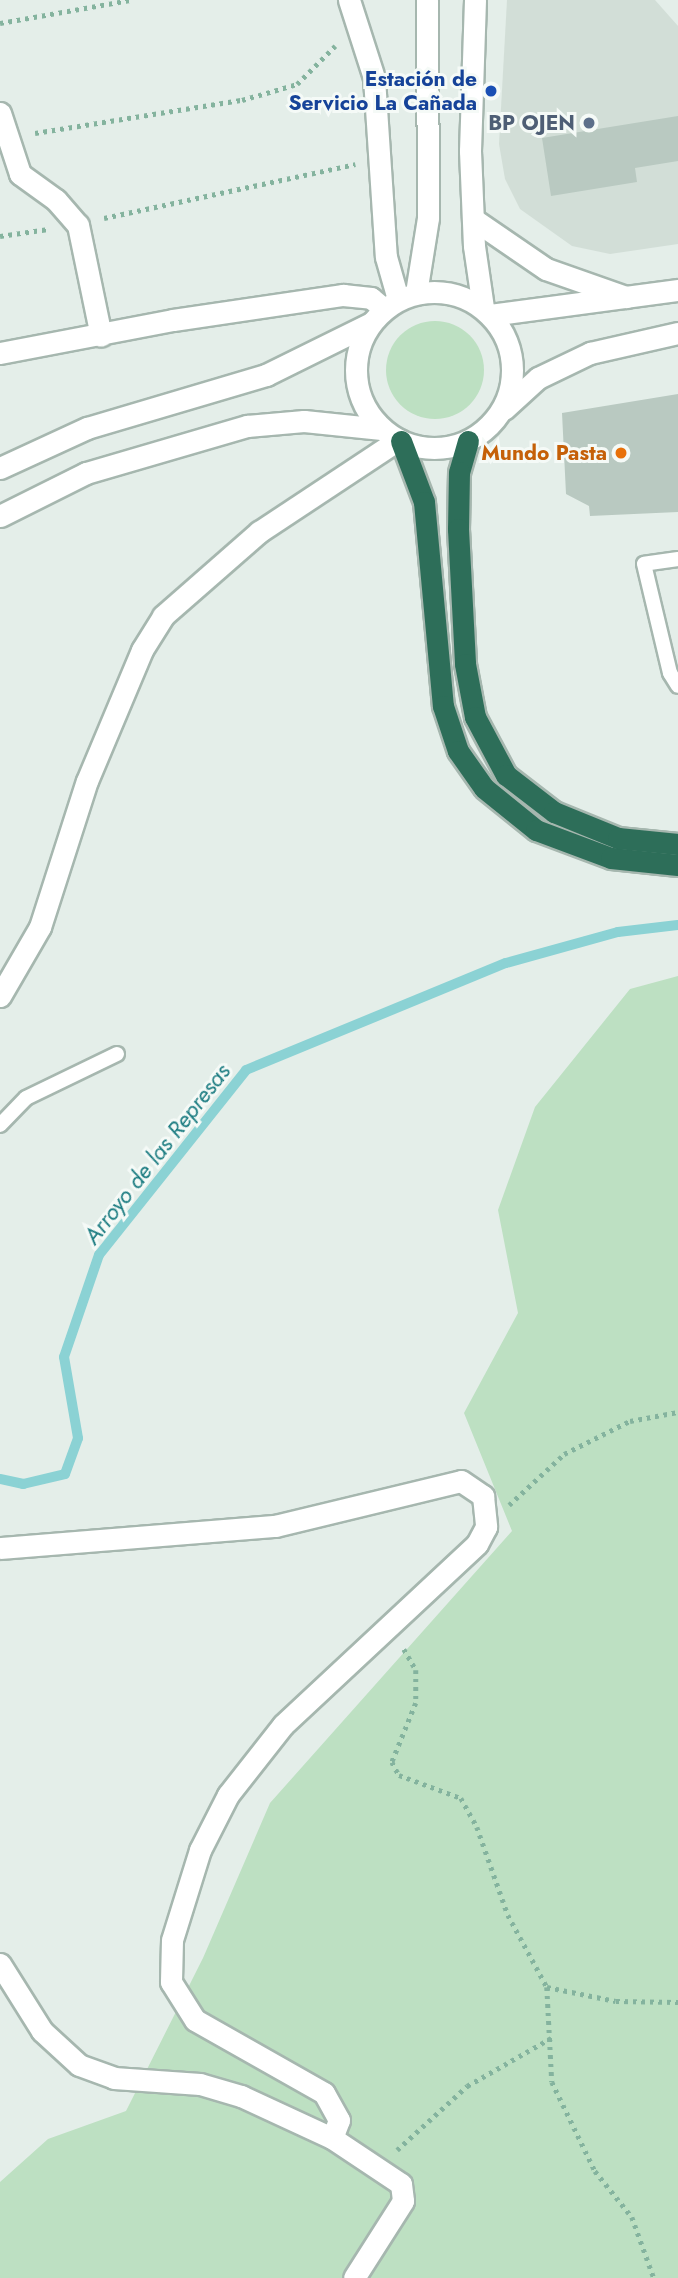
<!DOCTYPE html>
<meta charset="utf-8">
<style>
body{margin:0}
#map{position:relative;width:678px;height:2278px;overflow:hidden;background:#e4eee9;font-family:Jost,sans-serif}
div>[style]{position:absolute}
.built>*{inset:0;background:#d2ded7}
.green>*{inset:0;background:#bde0c2}
.round{border-radius:50%}
.stream>*{height:10px;margin:-5px;padding:0 5px;transform-origin:5px;border-radius:5px;background:#8bd2d4}
.building>*{inset:0;background:#b9c9c1}
.path>*{height:4.5px;margin-top:-2.25px;transform-origin:0;background:repeating-linear-gradient(90deg,#84b39e 0 3.5px,transparent 0 8.5px)}
.roads{filter:drop-shadow(2px 0 #a6b7af) drop-shadow(-2px 0 #a6b7af) drop-shadow(0 2px #a6b7af) drop-shadow(0 -2px #a6b7af)}
.lane>*{height:14px;margin:-7px;padding:0 7px;transform-origin:7px;border-radius:7px;background:#fff}
.street>*{height:21px;margin:-10.5px;padding:0 10.5px;transform-origin:10.5px;border-radius:10.5px;background:#fff}
.secondary>*{height:21px;margin:-10.5px;padding:0 10.5px;transform-origin:10.5px;border-radius:10.5px;background:#fff}
.secondary>.ring{margin:-10.5px;padding:0;box-sizing:content-box;background:none;border:21px solid #fff;border-radius:50%}
.highway>*{height:21px;margin:-10.5px;padding:0 10.5px;transform-origin:10.5px;border-radius:10.5px;background:#2d6e59}
.dots>*{width:19px;height:19px;translate:-50% -50%;box-sizing:border-box;border:4px solid #f5faf7;border-radius:50%}
span{translate:-50% -50%;white-space:nowrap;text-align:center;line-height:1.15;-webkit-text-stroke:6px #f5faf7;paint-order:stroke}
.transit-label{font-size:21px;color:#164399;font-weight:700}
.right{translate:-100% -50%;text-align:right}
.service-label{font-size:21px;color:#4e5e75;font-weight:700}
.food-label{font-size:21px;color:#c56008;font-weight:700}
.water-label{font-size:23px;color:#1a7b80;font-style:italic}
</style>
<div id="map">
<div class="built">
<i style="clip-path:polygon(507px 0,655px 0,678px 26px,678px 244px,610px 254px,572px 246px,520px 209px,505px 179px,499px 144px)"></i>
</div>
<div class="green">
<i class="round" style="left:386px;top:321px;width:98px;height:98px"></i>
<i style="clip-path:polygon(678px 976px,678px 2278px,0 2278px,0 2182px,48px 2139px,126px 2111px,203px 1958px,270px 1803px,512px 1531px,464px 1413px,518px 1313px,498px 1210px,535px 1107px,630px 989px)"></i>
</div>
<div class="stream">
<i style="left:0;top:1479px;width:24px;rotate:12deg"></i>
<i style="left:23px;top:1484px;width:43px;rotate:-13.4deg"></i>
<i style="left:65px;top:1474px;width:38px;rotate:-70deg"></i>
<i style="left:78px;top:1438px;width:82px;rotate:-99.8deg"></i>
<i style="left:64px;top:1357px;width:108px;rotate:-71.1deg"></i>
<i style="left:99px;top:1255px;width:236px;rotate:-51.5deg"></i>
<i style="left:246px;top:1070px;width:281px;rotate:-22.4deg"></i>
<i style="left:506px;top:963px;width:116px;rotate:-15.5deg"></i>
<i style="left:618px;top:932px;width:60px;rotate:-6.7deg"></i>
</div>
<div class="building">
<i style="clip-path:polygon(678px 116px,678px 161px,635px 168px,637px 182px,551px 196px,542px 138px)"></i>
<i style="clip-path:polygon(678px 394px,678px 512px,590px 516px,589px 506px,566px 494px,562px 413px)"></i>
</div>
<div class="path">
<i style="left:0;top:23px;width:132px;rotate:-10deg"></i>
<i style="left:35px;top:133px;width:210px;rotate:-9.1deg"></i>
<i style="left:242px;top:100px;width:57px;rotate:-16.2deg"></i>
<i style="left:297px;top:84px;width:54px;rotate:-45deg"></i>
<i style="left:104px;top:218px;width:257px;rotate:-12.1deg"></i>
<i style="left:0;top:236px;width:49px;rotate:-8.3deg"></i>
<i style="left:509px;top:1505px;width:75px;rotate:-42.8deg"></i>
<i style="left:564px;top:1454px;width:74px;rotate:-26.6deg"></i>
<i style="left:630px;top:1421px;width:49px;rotate:-10.6deg"></i>
<i style="left:404px;top:1649px;width:24px;rotate:60deg"></i>
<i style="left:416px;top:1670px;width:33px;rotate:90deg"></i>
<i style="left:416px;top:1703px;width:64px;rotate:112.1deg"></i>
<i style="left:392px;top:1762px;width:15px;rotate:62deg"></i>
<i style="left:399px;top:1775px;width:66px;rotate:20.4deg"></i>
<i style="left:461px;top:1798px;width:33px;rotate:61deg"></i>
<i style="left:477px;top:1827px;width:93px;rotate:70.6deg"></i>
<i style="left:508px;top:1915px;width:82px;rotate:61.6deg"></i>
<i style="left:547px;top:1987px;width:95px;rotate:87deg"></i>
<i style="left:552px;top:2082px;width:99px;rotate:64.2deg"></i>
<i style="left:595px;top:2171px;width:59px;rotate:51.2deg"></i>
<i style="left:632px;top:2217px;width:65px;rotate:70.2deg"></i>
<i style="left:547px;top:1987px;width:70px;rotate:11.5deg"></i>
<i style="left:616px;top:2001px;width:62px;rotate:0.9deg"></i>
<i style="left:397px;top:2150px;width:95px;rotate:-42.4deg"></i>
<i style="left:467px;top:2086px;width:97px;rotate:-29.7deg"></i>
</div>
<div class="roads">
<div class="lane">
<i style="left:678px;top:559px;width:34px;rotate:172deg"></i>
<i style="left:644px;top:564px;width:112px;rotate:76.6deg"></i>
<i style="left:670px;top:673px;width:15px;rotate:58deg"></i>
<i style="left:0;top:1125px;width:37px;rotate:-46deg"></i>
<i style="left:26px;top:1098px;width:101px;rotate:-25.8deg"></i>
</div>
<div class="street">
<i style="left:349px;top:0;width:82px;rotate:72.2deg"></i>
<i style="left:374px;top:78px;width:179px;rotate:86.2deg"></i>
<i style="left:386px;top:257px;width:44px;rotate:74.1deg"></i>
<i style="left:475px;top:0;width:151px;rotate:91.9deg"></i>
<i style="left:470px;top:151px;width:95px;rotate:87.6deg"></i>
<i style="left:474px;top:246px;width:63px;rotate:81.7deg"></i>
<i style="left:0;top:113px;width:64px;rotate:71.8deg"></i>
<i style="left:20px;top:174px;width:44px;rotate:35.8deg"></i>
<i style="left:56px;top:200px;width:33px;rotate:49deg"></i>
<i style="left:78px;top:225px;width:113px;rotate:78.3deg"></i>
<i style="left:473px;top:219px;width:88px;rotate:34.4deg"></i>
<i style="left:546px;top:269px;width:85px;rotate:19.3deg"></i>
<i style="left:416px;top:293px;width:76px;rotate:-80.9deg"></i>
<i style="left:428px;top:218px;width:218px;rotate:-90.3deg"></i>
<i style="left:0;top:353px;width:176px;rotate:-10.8deg"></i>
<i style="left:173px;top:320px;width:172px;rotate:-8.4deg"></i>
<i style="left:343px;top:295px;width:28px;rotate:6deg"></i>
<i style="left:371px;top:298px;width:17px;rotate:40deg"></i>
<i style="left:0;top:996px;width:80px;rotate:-59.9deg"></i>
<i style="left:40px;top:927px;width:153px;rotate:-72.2deg"></i>
<i style="left:87px;top:781px;width:142px;rotate:-67.2deg"></i>
<i style="left:142px;top:650px;width:40px;rotate:-58deg"></i>
<i style="left:163px;top:616px;width:128px;rotate:-41.2deg"></i>
<i style="left:259px;top:532px;width:167px;rotate:-33.5deg"></i>
<i style="left:0;top:1548px;width:276px;rotate:-4.6deg"></i>
<i style="left:275px;top:1526px;width:191px;rotate:-13.6deg"></i>
<i style="left:461px;top:1481px;width:27px;rotate:34deg"></i>
<i style="left:483px;top:1496px;width:31px;rotate:84deg"></i>
<i style="left:486px;top:1527px;width:19px;rotate:118deg"></i>
<i style="left:477px;top:1544px;width:265px;rotate:137deg"></i>
<i style="left:283px;top:1725px;width:89px;rotate:128.2deg"></i>
<i style="left:228px;top:1795px;width:62px;rotate:117deg"></i>
<i style="left:200px;top:1850px;width:94px;rotate:107.3deg"></i>
<i style="left:172px;top:1940px;width:42px;rotate:91.4deg"></i>
<i style="left:171px;top:1982px;width:45px;rotate:57.7deg"></i>
<i style="left:195px;top:2020px;width:148px;rotate:29.5deg"></i>
<i style="left:324px;top:2093px;width:31px;rotate:61deg"></i>
<i style="left:339px;top:2120px;width:19px;rotate:111deg"></i>
<i style="left:0;top:1964px;width:79px;rotate:57.9deg"></i>
<i style="left:42px;top:2031px;width:50px;rotate:42.6deg"></i>
<i style="left:79px;top:2065px;width:37px;rotate:20deg"></i>
<i style="left:114px;top:2078px;width:86px;rotate:4deg"></i>
<i style="left:200px;top:2084px;width:43px;rotate:16.3deg"></i>
<i style="left:241px;top:2096px;width:100px;rotate:24.8deg"></i>
<i style="left:332px;top:2138px;width:83px;rotate:33.7deg"></i>
<i style="left:401px;top:2184px;width:17px;rotate:83deg"></i>
<i style="left:403px;top:2201px;width:91px;rotate:122.5deg"></i>
</div>
<div class="secondary">
<i class="ring" style="left:356px;top:292px;width:135px;height:135px"></i>
<i style="left:490px;top:315px;width:190px;rotate:-7.6deg"></i>
<i style="left:504px;top:409px;width:46px;rotate:-42.4deg"></i>
<i style="left:538px;top:378px;width:58px;rotate:-25.7deg"></i>
<i style="left:590px;top:353px;width:90px;rotate:-12.8deg"></i>
<i style="left:0;top:468px;width:96px;rotate:-24.7deg"></i>
<i style="left:87px;top:428px;width:187px;rotate:-16.5deg"></i>
<i style="left:266px;top:375px;width:117px;rotate:-26.3deg"></i>
<i style="left:0;top:516px;width:96px;rotate:-26.6deg"></i>
<i style="left:86px;top:473px;width:168px;rotate:-16.3deg"></i>
<i style="left:247px;top:426px;width:57px;rotate:-5deg"></i>
<i style="left:304px;top:421px;width:78px;rotate:5.9deg"></i>
</div>
<div class="highway">
<i style="left:401px;top:441px;width:65px;rotate:69.3deg"></i>
<i style="left:424px;top:502px;width:205px;rotate:84.7deg"></i>
<i style="left:443px;top:706px;width:47px;rotate:71.6deg"></i>
<i style="left:458px;top:751px;width:45px;rotate:54.9deg"></i>
<i style="left:484px;top:788px;width:67px;rotate:38.9deg"></i>
<i style="left:536px;top:830px;width:80px;rotate:20.5deg"></i>
<i style="left:611px;top:858px;width:67px;rotate:6deg"></i>
<i style="left:468px;top:441px;width:32px;rotate:106deg"></i>
<i style="left:459px;top:472px;width:57px;rotate:91deg"></i>
<i style="left:458px;top:529px;width:135px;rotate:87deg"></i>
<i style="left:465px;top:664px;width:54px;rotate:79.3deg"></i>
<i style="left:475px;top:717px;width:66px;rotate:61.9deg"></i>
<i style="left:506px;top:775px;width:61px;rotate:37.6deg"></i>
<i style="left:554px;top:812px;width:69px;rotate:22.1deg"></i>
<i style="left:618px;top:838px;width:60px;rotate:5.7deg"></i>
</div>
</div>
<div class="dots">
<i style="left:491px;top:91px;background:#1a4fb4"></i>
<i style="left:589px;top:123px;background:#5c6f8a"></i>
<i style="left:621px;top:453px;background:#e8710a"></i>
</div>
<div class="transit-label">
<span class="right" style="left:477px;top:91px">Estación de<br>Servicio La Cañada</span>
</div>
<div class="service-label">
<span class="right" style="left:575px;top:123px">BP OJEN</span>
</div>
<div class="food-label">
<span class="right" style="left:607px;top:453px">Mundo Pasta</span>
</div>
<div class="water-label">
<span style="left:157px;top:1154px;rotate:-52deg">Arroyo de las Represas</span>
</div>
</div>
